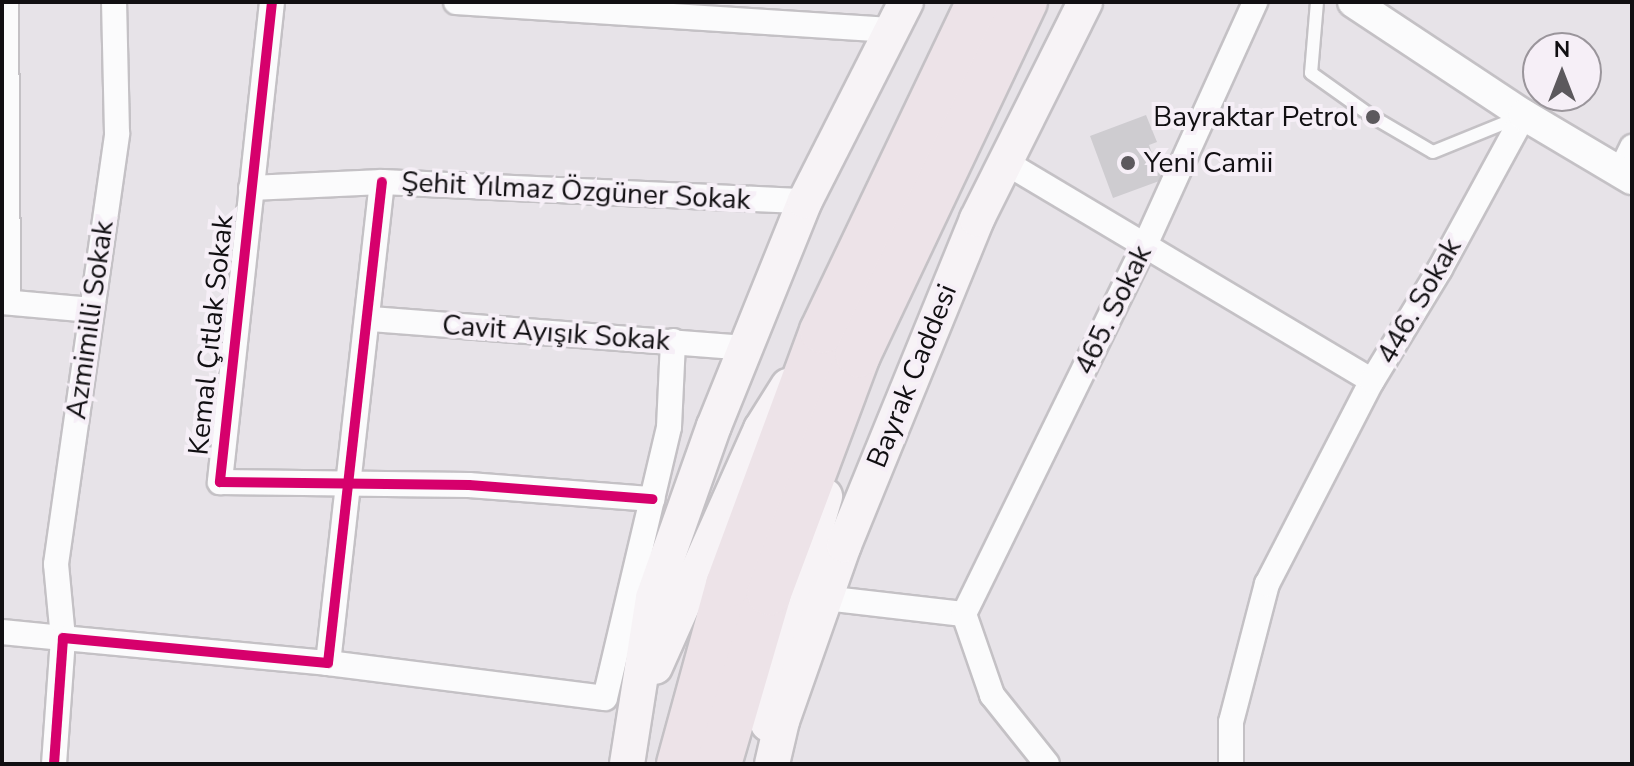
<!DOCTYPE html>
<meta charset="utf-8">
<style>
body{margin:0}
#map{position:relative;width:1634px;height:766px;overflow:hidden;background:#e7e3e8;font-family:"Nunito Sans",sans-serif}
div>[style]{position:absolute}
.building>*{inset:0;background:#ceccd0}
.roads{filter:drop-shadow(2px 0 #c4c1c5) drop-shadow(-2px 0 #c4c1c5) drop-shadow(0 2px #c4c1c5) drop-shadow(0 -2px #c4c1c5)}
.service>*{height:12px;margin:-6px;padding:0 6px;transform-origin:6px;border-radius:6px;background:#fbfbfc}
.minor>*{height:24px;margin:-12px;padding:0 12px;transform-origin:12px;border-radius:12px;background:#fbfbfc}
.tertiary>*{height:30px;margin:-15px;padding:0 15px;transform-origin:15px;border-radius:15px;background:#fbfbfc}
.secondary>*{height:34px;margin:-17px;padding:0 17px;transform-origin:17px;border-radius:17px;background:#f7f3f6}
.motorway>*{height:44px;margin:-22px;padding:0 22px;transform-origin:22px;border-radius:22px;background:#ede3e8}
.cycleway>*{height:10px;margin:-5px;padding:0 5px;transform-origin:5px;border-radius:5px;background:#d6006c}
.dots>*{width:22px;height:22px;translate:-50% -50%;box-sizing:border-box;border:4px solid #f6eff7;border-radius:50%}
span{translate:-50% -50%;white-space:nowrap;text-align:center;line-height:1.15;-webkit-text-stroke:8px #f6eff7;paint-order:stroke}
.poi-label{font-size:28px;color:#110f12}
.right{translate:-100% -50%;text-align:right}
.left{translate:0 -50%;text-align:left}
.street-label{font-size:28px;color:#110f12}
.frame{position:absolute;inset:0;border:4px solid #110f12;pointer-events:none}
.north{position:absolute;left:1522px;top:32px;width:80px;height:80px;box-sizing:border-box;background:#f6eff7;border:2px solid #9a959b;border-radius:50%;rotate:0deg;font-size:22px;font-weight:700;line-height:32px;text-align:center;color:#110f12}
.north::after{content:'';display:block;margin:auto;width:28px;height:36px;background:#5c595d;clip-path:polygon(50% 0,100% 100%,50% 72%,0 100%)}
</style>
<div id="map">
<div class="building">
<i style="clip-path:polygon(1146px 115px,1157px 142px,1149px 145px,1162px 180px,1113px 198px,1090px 136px)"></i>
</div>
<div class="roads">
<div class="service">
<i style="left:1317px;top:2px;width:71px;rotate:94.8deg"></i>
<i style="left:1311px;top:73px;width:76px;rotate:35.4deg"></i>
<i style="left:1373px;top:117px;width:69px;rotate:30.3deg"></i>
<i style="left:1433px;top:152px;width:93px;rotate:-22.1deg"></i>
</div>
<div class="minor">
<i style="left:6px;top:2px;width:299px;rotate:89.6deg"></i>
<i style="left:272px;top:2px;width:483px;rotate:96.2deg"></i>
<i style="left:220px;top:482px;width:249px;rotate:0.7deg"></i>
<i style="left:469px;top:485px;width:184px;rotate:4.4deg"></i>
<i style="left:456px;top:2px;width:435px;rotate:3.7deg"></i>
<i style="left:1005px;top:162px;width:427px;rotate:30.8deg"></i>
<i style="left:1620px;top:172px;width:28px;rotate:-64deg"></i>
<i style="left:251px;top:188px;width:131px;rotate:-2.6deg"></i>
<i style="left:382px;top:182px;width:423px;rotate:2.6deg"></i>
<i style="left:2px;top:302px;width:89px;rotate:5.1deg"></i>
<i style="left:370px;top:319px;width:374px;rotate:4.4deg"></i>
<i style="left:825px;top:598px;width:140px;rotate:6.6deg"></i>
<i style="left:964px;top:614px;width:411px;rotate:-63.9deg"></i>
<i style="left:1145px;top:245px;width:267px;rotate:-65.6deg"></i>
<i style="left:964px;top:614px;width:86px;rotate:70.9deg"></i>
<i style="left:992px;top:695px;width:88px;rotate:51.4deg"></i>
<i style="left:2px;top:632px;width:61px;rotate:5.6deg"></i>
<i style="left:63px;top:638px;width:74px;rotate:-95.4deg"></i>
<i style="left:56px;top:564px;width:435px;rotate:-81.9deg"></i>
<i style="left:117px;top:133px;width:131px;rotate:-91.3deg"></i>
<i style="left:328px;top:663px;width:279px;rotate:7.2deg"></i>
<i style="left:605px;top:698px;width:278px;rotate:-76.7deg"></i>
<i style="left:669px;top:427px;width:86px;rotate:-87.3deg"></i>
<i style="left:54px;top:764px;width:126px;rotate:-85.9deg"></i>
<i style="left:63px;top:638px;width:266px;rotate:5.4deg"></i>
<i style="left:328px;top:663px;width:484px;rotate:-83.6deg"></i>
<i style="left:1231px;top:764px;width:42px;rotate:-90deg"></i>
<i style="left:1231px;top:722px;width:143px;rotate:-75.4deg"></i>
<i style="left:1267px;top:584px;width:229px;rotate:-62.7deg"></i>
<i style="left:1372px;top:381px;width:131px;rotate:-58.7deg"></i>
<i style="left:1440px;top:269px;width:175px;rotate:-61.4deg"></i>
</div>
<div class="tertiary">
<i style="left:1353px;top:2px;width:205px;rotate:33.5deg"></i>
<i style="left:1524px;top:115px;width:126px;rotate:30.7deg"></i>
</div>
<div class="secondary">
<i style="left:655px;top:667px;width:261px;rotate:-66deg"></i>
<i style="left:761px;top:429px;width:51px;rotate:-57.9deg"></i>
<i style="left:768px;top:724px;width:36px;rotate:-88deg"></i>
<i style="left:769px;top:688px;width:200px;rotate:-73.7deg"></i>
<i style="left:627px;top:764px;width:168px;rotate:-81.1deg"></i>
<i style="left:653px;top:598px;width:182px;rotate:-70.5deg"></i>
<i style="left:714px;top:426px;width:243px;rotate:-68deg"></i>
<i style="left:805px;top:201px;width:223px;rotate:-63.1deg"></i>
<i style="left:772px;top:764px;width:44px;rotate:-76.9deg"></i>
<i style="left:782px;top:721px;width:187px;rotate:-70.6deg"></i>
<i style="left:844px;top:545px;width:352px;rotate:-67.8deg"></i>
<i style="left:977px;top:219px;width:242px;rotate:-63.5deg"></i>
</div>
<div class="motorway">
<i style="left:679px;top:764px;width:186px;rotate:-74.7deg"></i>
<i style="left:728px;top:585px;width:271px;rotate:-69.7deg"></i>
<i style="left:822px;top:331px;width:365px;rotate:-64.5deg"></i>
<i style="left:719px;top:764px;width:178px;rotate:-73.7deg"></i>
<i style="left:769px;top:593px;width:254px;rotate:-69.5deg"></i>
<i style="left:858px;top:355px;width:391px;rotate:-64.7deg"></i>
</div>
</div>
<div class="cycleway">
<i style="left:272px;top:2px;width:483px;rotate:96.2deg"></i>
<i style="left:220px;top:482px;width:249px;rotate:0.7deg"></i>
<i style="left:469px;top:485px;width:184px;rotate:4.4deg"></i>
<i style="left:54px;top:764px;width:126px;rotate:-85.9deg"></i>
<i style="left:63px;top:638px;width:266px;rotate:5.4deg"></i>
<i style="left:328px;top:663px;width:484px;rotate:-83.6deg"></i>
</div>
<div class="dots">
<i style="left:1373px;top:117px;background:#5c595d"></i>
<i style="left:1128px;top:163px;background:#5c595d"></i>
</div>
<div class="poi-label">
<span class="right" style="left:1357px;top:117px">Bayraktar Petrol</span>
<span class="left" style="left:1144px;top:163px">Yeni Camii</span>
</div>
<div class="street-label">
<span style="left:576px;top:191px;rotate:3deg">Şehit Yılmaz Özgüner Sokak</span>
<span style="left:1419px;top:301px;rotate:-60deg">446. Sokak</span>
<span style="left:1113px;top:310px;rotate:-64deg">465. Sokak</span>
<span style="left:90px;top:320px;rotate:-82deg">Azmimilli Sokak</span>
<span style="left:556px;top:333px;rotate:4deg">Cavit Ayışık Sokak</span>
<span style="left:211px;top:335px;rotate:-84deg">Kemal Çıtlak Sokak</span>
<span style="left:912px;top:376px;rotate:-68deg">Bayrak Caddesi</span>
</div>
<div class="frame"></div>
<div class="north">N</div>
</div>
